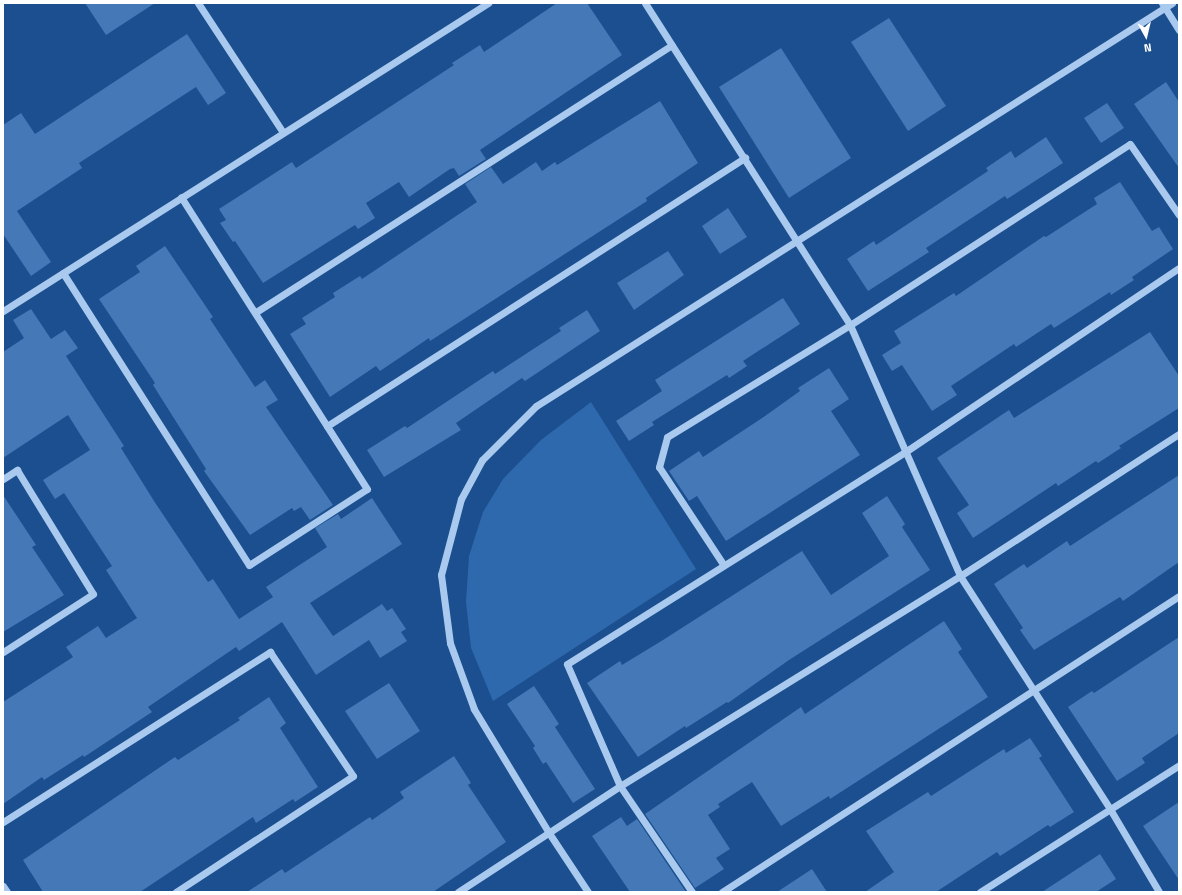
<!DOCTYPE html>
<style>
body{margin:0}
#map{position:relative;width:1182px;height:895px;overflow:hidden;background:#1b4f8f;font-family:"Titillium Web",sans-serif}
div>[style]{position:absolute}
.green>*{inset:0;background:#2e69ad}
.building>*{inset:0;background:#4478b7}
.minor>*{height:7px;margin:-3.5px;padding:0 3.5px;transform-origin:3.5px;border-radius:3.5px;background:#a9c9ee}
span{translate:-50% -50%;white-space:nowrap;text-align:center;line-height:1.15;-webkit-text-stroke:3px #1b4f8f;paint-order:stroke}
.frame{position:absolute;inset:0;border:4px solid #fff;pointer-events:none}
.north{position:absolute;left:1126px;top:16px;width:40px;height:40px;-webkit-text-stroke:3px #1b4f8f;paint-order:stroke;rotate:172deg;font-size:11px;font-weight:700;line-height:16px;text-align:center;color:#fff}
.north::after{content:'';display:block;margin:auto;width:14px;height:18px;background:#fff;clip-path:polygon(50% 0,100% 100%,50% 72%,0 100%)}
</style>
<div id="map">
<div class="green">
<i style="clip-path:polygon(591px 402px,696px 569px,493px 701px,471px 648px,466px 602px,469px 556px,483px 512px,503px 479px,541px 440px)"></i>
</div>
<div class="building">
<i style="clip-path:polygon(85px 3px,155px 3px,106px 35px)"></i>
<i style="clip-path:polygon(557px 3px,587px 3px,622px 55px,480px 150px,486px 159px,459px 176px,454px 168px,450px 169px,409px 197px,399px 182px,366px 203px,375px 218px,358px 229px,355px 225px,263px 283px,235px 241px,233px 242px,220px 223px,226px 220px,219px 209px,292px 162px,296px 168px,454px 65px,452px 63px,480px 45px,484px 52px)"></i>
<i style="clip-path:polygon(889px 18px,946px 106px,908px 131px,851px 42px)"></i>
<i style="clip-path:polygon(187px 34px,226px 93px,208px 105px,196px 87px,79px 163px,82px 168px,17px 211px,51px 262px,31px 276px,3px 234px,3px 125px,21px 113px,35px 134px)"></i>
<i style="clip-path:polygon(781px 48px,851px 158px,789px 198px,719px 87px)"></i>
<i style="clip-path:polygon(1166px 82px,1179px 102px,1179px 168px,1134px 104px)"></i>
<i style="clip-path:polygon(660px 101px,698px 163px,646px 198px,647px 201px,430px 341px,429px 338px,380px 371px,376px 366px,330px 397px,290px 334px,306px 324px,302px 318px,335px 297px,333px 293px,360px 276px,362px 279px,477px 202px,465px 184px,491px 167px,503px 184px,536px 162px,542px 171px,555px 162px,557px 165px)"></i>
<i style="clip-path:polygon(1107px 103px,1124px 128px,1101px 143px,1084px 118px)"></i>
<i style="clip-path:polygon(1046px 137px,1063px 163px,1007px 199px,1005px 196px,926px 248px,929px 252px,868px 291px,847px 259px,874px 241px,876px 245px,988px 171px,986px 168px,1011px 151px,1015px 158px)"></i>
<i style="clip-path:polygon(1120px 182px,1152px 231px,1159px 227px,1173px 249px,1132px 277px,1134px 280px,1111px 295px,1110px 292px,1054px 328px,1051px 324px,1016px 347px,1014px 344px,951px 386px,957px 395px,932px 411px,902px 365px,892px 371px,882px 355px,901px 343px,894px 331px,954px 293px,956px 296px,1044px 236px,1046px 237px,1097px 204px,1094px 198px)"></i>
<i style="clip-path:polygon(728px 208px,747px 237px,720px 254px,702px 226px)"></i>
<i style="clip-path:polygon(165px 246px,213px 317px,210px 319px,255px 387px,265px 380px,278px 400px,266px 407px,333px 505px,310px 520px,301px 507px,294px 511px,292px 508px,250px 535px,204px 471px,206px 469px,153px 385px,155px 383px,99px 299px,140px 272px,136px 266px)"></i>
<i style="clip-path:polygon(668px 251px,684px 275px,634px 310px,617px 283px)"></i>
<i style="clip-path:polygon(783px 298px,800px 324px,743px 361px,747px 366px,729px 378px,727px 375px,652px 422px,654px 425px,629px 441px,616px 421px,662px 391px,655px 380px)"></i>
<i style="clip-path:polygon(31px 309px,51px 339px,65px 330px,78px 348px,66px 356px,124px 446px,121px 448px,154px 501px,208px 582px,213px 579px,239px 619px,273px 597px,266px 587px,327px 547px,315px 528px,338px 514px,341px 519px,372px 498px,402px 544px,310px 603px,333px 636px,382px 604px,387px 611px,392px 608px,406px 629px,401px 632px,407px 641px,380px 658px,369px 640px,316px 675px,282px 622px,239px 651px,236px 647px,148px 707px,152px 712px,84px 757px,83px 755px,44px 780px,42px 777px,3px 804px,3px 702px,73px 657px,66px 647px,98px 626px,106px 638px,137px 618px,106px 570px,112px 566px,64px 493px,55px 499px,43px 480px,90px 450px,68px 415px,3px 458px,3px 352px,24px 338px,13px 320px)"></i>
<i style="clip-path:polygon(587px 310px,600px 331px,525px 381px,522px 378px,456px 423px,461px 430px,384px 477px,367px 450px,405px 426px,407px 428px,493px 371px,495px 374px,561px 331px,559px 328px)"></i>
<i style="clip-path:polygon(1150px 332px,1179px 376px,1179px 408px,1119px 446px,1121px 448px,1098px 463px,1096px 461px,1058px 486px,1056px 483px,973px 538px,957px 513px,969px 505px,937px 458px,1009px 410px,1014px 418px)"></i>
<i style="clip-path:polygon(829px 368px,849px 399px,831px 411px,860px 455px,726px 541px,697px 496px,689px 501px,669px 471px,699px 451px,703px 457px,765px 416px,800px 391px,798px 388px)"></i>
<i style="clip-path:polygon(1179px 475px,1179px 562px,1123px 601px,1120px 597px,1034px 650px,1020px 630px,1023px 628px,994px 584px,1024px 564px,1027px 568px,1067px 541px,1070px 546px)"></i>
<i style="clip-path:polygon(3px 495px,36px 545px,32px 547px,64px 595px,3px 632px)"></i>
<i style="clip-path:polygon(887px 496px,905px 524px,902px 527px,930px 570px,789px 660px,728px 703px,727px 702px,686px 728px,685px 726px,638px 757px,587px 683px,620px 661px,622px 665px,663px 640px,802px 551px,831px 595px,889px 556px,862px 513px)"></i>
<i style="clip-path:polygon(944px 621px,962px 649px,958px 652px,988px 697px,830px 799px,829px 796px,781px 826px,752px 782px,718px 804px,720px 807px,708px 815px,730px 849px,716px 858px,724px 869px,695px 888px,645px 814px,801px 707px,805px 714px)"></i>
<i style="clip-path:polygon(1179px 637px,1179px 733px,1142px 758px,1145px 763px,1117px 781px,1068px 707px,1092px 691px,1094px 693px)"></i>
<i style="clip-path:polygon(389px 683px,420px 731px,377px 759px,345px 711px)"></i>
<i style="clip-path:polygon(534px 686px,559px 724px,555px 727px,595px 789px,573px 803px,546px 762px,543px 764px,533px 748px,535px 746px,507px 704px)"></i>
<i style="clip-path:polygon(269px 697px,286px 723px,280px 728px,318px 787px,295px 802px,293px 799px,256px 823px,253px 817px,140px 892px,43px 892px,23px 860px,175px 757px,178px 760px,240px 720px,238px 718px)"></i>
<i style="clip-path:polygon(1030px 738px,1042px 756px,1039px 758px,1074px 812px,1050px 827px,1048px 825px,1000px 856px,997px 852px,936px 892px,865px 892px,894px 872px,866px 831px,928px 792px,931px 796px,1004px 749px,1006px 753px)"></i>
<i style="clip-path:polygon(454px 756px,471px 783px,468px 785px,506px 842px,433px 892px,247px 892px,282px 869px,285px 873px,370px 817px,372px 820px,404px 798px,400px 792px)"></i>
<i style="clip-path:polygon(1179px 802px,1179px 880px,1143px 826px)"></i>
<i style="clip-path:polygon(621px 817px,627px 826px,637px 819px,686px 892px,630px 892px,592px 836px)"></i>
<i style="clip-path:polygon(1100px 854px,1116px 879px,1096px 892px,1042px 892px)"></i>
<i style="clip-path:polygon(812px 869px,827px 892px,777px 892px)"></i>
</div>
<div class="minor">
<i style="left:198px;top:3px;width:153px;rotate:56.7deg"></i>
<i style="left:645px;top:3px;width:382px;rotate:57.5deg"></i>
<i style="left:850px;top:325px;width:274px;rotate:66.3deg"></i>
<i style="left:960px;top:576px;width:277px;rotate:57.2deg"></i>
<i style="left:1110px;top:809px;width:96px;rotate:59.4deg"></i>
<i style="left:1162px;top:3px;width:32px;rotate:58deg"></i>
<i style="left:63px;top:273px;width:346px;rotate:57.5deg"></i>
<i style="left:249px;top:565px;width:140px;rotate:-32.8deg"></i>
<i style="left:367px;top:489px;width:346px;rotate:-122.5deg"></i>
<i style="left:3px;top:311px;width:575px;rotate:-32.42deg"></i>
<i style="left:256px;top:312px;width:494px;rotate:-32.7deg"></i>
<i style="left:327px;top:426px;width:497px;rotate:-32.7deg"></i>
<i style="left:3px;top:479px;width:17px;rotate:-33deg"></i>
<i style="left:17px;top:470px;width:145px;rotate:58.5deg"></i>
<i style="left:93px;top:594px;width:107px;rotate:147.2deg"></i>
<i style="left:723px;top:564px;width:116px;rotate:-123.4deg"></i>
<i style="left:659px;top:467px;width:31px;rotate:-75deg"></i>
<i style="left:667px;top:437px;width:215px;rotate:-31.5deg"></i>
<i style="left:850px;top:325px;width:333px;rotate:-32.9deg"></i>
<i style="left:1130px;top:144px;width:86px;rotate:55.4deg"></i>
<i style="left:3px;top:822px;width:317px;rotate:-32.5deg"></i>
<i style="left:270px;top:652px;width:149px;rotate:56.2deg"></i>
<i style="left:353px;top:776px;width:212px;rotate:146.8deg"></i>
<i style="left:3px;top:886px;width:7px;rotate:56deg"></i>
<i style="left:458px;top:892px;width:194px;rotate:-33.2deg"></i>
<i style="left:620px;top:786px;width:400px;rotate:-31.7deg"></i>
<i style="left:960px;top:576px;width:261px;rotate:-33deg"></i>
<i style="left:588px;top:892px;width:71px;rotate:-123.5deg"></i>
<i style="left:549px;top:833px;width:145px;rotate:-121.2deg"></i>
<i style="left:474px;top:709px;width:70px;rotate:-110deg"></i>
<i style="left:450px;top:643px;width:69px;rotate:-97.5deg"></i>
<i style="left:441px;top:575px;width:79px;rotate:-75.3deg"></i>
<i style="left:461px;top:499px;width:44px;rotate:-61.7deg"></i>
<i style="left:482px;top:460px;width:76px;rotate:-45deg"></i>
<i style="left:536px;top:406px;width:753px;rotate:-32.36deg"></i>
<i style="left:692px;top:892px;width:128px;rotate:-124.2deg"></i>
<i style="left:620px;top:786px;width:133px;rotate:-113.5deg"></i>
<i style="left:567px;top:664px;width:399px;rotate:-32.1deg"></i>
<i style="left:905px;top:452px;width:330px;rotate:-33.9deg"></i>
<i style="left:722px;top:892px;width:544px;rotate:-32.93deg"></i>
<i style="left:980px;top:892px;width:236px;rotate:-32.5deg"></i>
</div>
<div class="frame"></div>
<div class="north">N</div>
</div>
